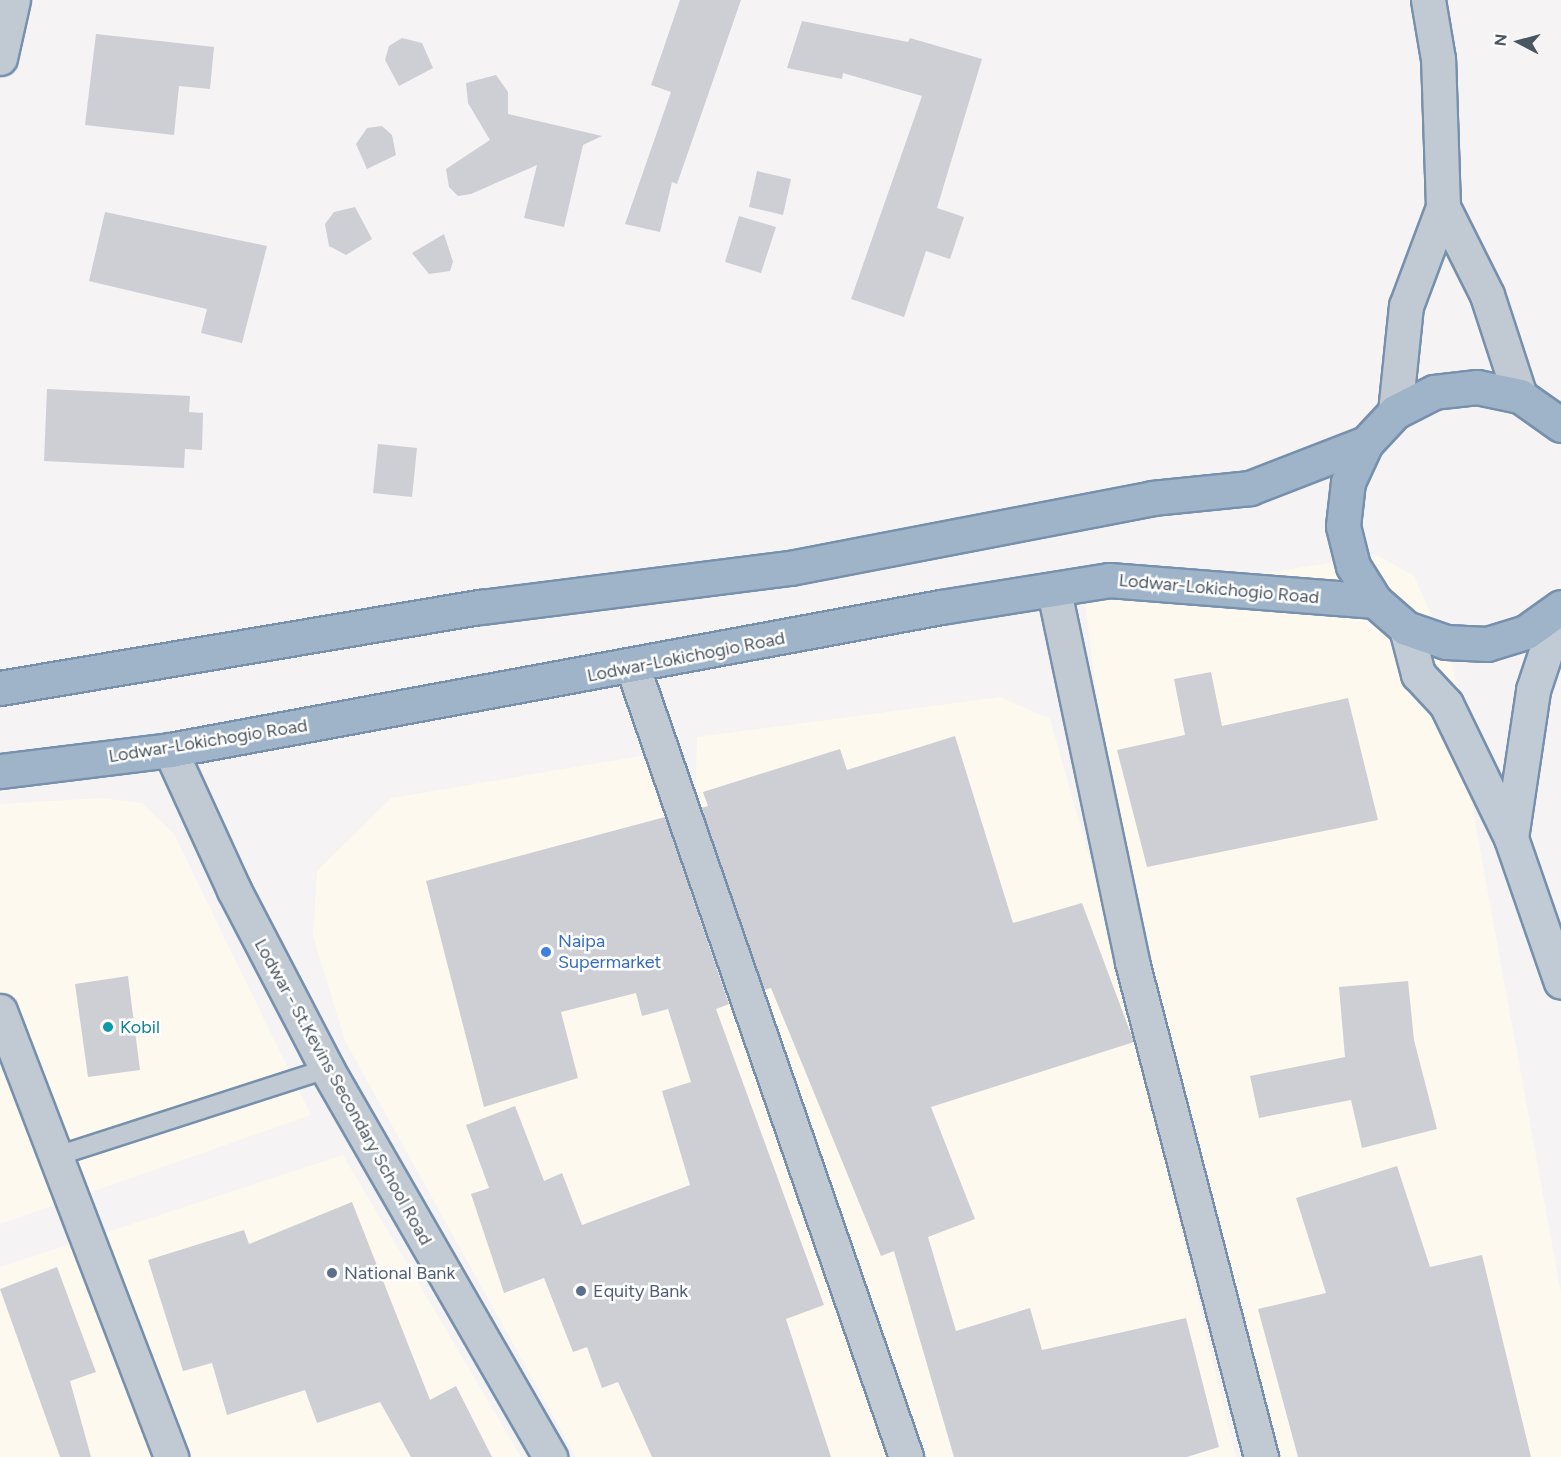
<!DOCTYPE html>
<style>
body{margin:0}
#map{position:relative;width:1561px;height:1457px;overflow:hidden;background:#f5f3f3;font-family:Figtree,sans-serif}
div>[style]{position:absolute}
.commercial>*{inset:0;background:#fdf9ef}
.building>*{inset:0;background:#cdcfd5}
.roads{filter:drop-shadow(2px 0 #7690ad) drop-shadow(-2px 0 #7690ad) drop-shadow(0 2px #7690ad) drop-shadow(0 -2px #7690ad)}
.service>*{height:18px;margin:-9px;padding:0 9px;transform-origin:9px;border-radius:9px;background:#c1cad2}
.minor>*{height:33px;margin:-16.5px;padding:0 16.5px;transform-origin:16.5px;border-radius:16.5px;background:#c1cad2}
.tertiary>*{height:33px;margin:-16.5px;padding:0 16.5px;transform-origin:16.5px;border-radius:16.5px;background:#c1cad2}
.secondary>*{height:33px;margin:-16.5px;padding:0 16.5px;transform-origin:16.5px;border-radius:16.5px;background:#c1cbd6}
.trunk>*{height:33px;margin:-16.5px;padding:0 16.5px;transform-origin:16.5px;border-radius:16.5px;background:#9fb4c9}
.dots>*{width:16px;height:16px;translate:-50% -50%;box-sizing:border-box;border:3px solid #fff;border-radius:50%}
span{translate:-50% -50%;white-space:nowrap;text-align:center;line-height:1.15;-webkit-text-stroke:5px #fff;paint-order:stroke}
.street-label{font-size:18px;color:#4a5661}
.shop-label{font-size:18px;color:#366cbe}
.left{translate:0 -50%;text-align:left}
.culture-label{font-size:18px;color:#0d838f}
.service-label{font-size:18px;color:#4e5e75}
.north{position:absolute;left:1489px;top:12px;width:60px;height:60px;-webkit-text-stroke:4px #fff;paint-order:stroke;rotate:276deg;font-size:16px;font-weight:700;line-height:24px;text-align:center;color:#4a5661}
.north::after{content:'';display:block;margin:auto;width:21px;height:27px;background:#4a5661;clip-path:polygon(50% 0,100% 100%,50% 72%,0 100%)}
</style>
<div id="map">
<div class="commercial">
<i style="clip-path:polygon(1377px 555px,1414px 576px,1453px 665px,1476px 827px,1561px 1293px,1561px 1457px,1279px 1457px,1150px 967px,1108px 784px,1085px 603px)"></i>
<i style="clip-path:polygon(1000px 697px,1050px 719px,1105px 913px,1236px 1457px,918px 1457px,695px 807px,697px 737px)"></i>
<i style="clip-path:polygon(641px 756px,670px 813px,890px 1457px,576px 1457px,345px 1041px,313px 936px,317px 871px,391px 798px)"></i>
<i style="clip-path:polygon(102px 798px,142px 803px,174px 834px,311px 1115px,0 1224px,0 804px)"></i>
<i style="clip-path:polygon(343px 1155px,521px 1457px,0 1457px,0 1267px)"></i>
</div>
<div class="building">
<i style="clip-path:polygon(680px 0,741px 0,677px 184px,672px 182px,660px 232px,625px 224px,671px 92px,651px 85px)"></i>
<i style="clip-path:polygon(802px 21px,908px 42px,910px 38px,982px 59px,937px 208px,964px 217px,950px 259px,926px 251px,904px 317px,851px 299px,922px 96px,843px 73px,842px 79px,787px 68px)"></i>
<i style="clip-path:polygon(96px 34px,214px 47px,210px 89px,179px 86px,174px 135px,85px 125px)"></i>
<i style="clip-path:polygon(402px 38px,422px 43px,433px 68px,399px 86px,385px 60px,389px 46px)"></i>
<i style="clip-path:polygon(496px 75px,508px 92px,508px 114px,602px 136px,583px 145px,564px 227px,524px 218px,537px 165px,471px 194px,458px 196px,449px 187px,446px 169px,490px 140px,468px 103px,466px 83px)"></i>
<i style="clip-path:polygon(382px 126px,392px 135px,396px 155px,367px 169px,356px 144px,367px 128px)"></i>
<i style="clip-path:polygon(757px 171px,791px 179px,783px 215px,749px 207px)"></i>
<i style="clip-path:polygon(355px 207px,372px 239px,346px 255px,329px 246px,325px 224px,334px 212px)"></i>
<i style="clip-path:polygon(105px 212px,267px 246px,242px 343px,201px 333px,207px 309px,89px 281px)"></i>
<i style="clip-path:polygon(739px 216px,776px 227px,761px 273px,725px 262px)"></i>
<i style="clip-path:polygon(444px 234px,453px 262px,450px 271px,429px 274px,412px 253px)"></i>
<i style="clip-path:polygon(47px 389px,190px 396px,189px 412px,203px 413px,202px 450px,185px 449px,184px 468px,44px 461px)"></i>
<i style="clip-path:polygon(378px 444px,417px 448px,412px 497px,373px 493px)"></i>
<i style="clip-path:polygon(1211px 672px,1222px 726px,1348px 698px,1378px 820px,1147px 867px,1117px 750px,1185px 735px,1174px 679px)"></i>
<i style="clip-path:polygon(955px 736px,1013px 923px,1082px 903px,1134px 1042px,931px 1107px,975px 1219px,928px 1237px,956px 1331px,1030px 1308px,1042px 1350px,1186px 1318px,1219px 1447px,1187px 1457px,954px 1457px,894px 1251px,881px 1256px,771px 988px,764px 990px,701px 808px,708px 806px,703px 792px,840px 749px,847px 770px)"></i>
<i style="clip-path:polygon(665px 817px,729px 1004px,716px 1009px,824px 1305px,786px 1319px,831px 1457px,652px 1457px,618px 1382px,602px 1388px,587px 1347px,573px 1352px,544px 1278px,504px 1293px,471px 1194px,489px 1188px,466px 1125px,515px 1106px,544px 1181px,562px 1173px,582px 1225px,690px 1185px,662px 1091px,691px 1082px,668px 1009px,642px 1016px,636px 993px,561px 1012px,578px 1078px,484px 1107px,426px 881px)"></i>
<i style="clip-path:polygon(128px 976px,140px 1070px,88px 1077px,75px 984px)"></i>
<i style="clip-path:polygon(1408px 981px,1414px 1040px,1437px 1129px,1362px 1148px,1351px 1100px,1259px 1118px,1250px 1076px,1345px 1057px,1339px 987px)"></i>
<i style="clip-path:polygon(1397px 1166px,1430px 1267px,1482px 1255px,1531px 1457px,1298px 1457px,1258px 1309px,1326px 1293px,1296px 1198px)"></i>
<i style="clip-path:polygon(352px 1202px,430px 1400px,456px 1386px,492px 1457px,411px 1457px,380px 1402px,317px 1423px,305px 1390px,227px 1415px,212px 1363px,183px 1371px,148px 1260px,244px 1230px,249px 1244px)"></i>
<i style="clip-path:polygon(57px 1267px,96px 1372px,70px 1381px,91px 1457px,60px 1457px,0 1289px)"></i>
</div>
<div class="roads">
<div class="service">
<i style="left:57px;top:1156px;width:284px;rotate:-17.9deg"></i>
</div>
<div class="minor">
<i style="left:0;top:58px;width:59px;rotate:-77.4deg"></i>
<i style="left:1054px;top:591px;width:379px;rotate:78.1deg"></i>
<i style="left:1132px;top:962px;width:512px;rotate:75.39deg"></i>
<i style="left:633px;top:668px;width:835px;rotate:70.91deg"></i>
<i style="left:170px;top:750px;width:154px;rotate:65.4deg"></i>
<i style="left:234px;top:890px;width:202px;rotate:62.5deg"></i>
<i style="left:327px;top:1069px;width:448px;rotate:60.1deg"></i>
<i style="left:0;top:1011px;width:478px;rotate:69deg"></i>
</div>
<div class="tertiary">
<i style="left:1443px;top:207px;width:98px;rotate:63.4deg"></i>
<i style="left:1487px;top:295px;width:106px;rotate:71.9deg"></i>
<i style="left:1395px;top:412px;width:107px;rotate:-84.1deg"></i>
<i style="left:1406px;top:306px;width:106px;rotate:-69.5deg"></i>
<i style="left:1443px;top:207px;width:148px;rotate:-91.9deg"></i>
<i style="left:1438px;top:59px;width:60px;rotate:-99.6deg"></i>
</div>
<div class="secondary">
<i style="left:1406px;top:628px;width:48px;rotate:75.4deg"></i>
<i style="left:1418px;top:674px;width:41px;rotate:47deg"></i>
<i style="left:1446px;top:704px;width:149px;rotate:64.1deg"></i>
<i style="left:1511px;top:838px;width:152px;rotate:70.9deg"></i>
<i style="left:1511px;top:838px;width:150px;rotate:-81.5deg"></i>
<i style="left:1533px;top:690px;width:85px;rotate:-71.6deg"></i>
</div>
<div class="trunk">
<i style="left:1561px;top:425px;width:50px;rotate:-144.7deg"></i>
<i style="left:1520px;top:396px;width:44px;rotate:-168.2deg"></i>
<i style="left:1477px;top:387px;width:43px;rotate:173.4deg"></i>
<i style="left:1434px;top:392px;width:44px;rotate:152.9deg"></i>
<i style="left:1395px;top:412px;width:42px;rotate:133.1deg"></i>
<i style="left:1366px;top:443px;width:43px;rotate:114.8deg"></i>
<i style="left:1348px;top:482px;width:44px;rotate:96.5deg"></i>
<i style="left:1343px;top:526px;width:41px;rotate:76deg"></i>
<i style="left:1353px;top:566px;width:41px;rotate:57.8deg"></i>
<i style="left:1375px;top:601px;width:41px;rotate:41.1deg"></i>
<i style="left:1406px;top:628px;width:42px;rotate:19.3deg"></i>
<i style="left:1446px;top:642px;width:41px;rotate:2.8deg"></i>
<i style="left:1487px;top:644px;width:41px;rotate:-17.1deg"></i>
<i style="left:1526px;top:632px;width:43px;rotate:-35.5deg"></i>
<i style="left:0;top:688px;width:488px;rotate:-9.6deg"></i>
<i style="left:481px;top:607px;width:311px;rotate:-7.2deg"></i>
<i style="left:790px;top:568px;width:369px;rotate:-10.9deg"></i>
<i style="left:1152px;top:498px;width:99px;rotate:-5.8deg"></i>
<i style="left:1250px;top:488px;width:124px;rotate:-21.2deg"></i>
<i style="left:0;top:771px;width:171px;rotate:-7deg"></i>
<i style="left:170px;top:750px;width:784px;rotate:-10.51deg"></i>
<i style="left:941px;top:607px;width:170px;rotate:-9.1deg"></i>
<i style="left:1109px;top:580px;width:267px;rotate:4.5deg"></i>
</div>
</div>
<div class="dots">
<i style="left:546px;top:952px;background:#3f7fe0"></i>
<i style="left:108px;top:1027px;background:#0f9aa8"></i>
<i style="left:332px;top:1273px;background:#5c6f8a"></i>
<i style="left:581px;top:1291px;background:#5c6f8a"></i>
</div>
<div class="street-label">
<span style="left:1219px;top:589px;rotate:5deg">Lodwar-Lokichogio Road</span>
<span style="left:686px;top:657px;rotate:-11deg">Lodwar-Lokichogio Road</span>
<span style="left:208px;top:741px;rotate:-9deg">Lodwar-Lokichogio Road</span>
<span style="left:343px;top:1092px;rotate:61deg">Lodwar - St.Kevins Secondary School Road</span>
</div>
<div class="shop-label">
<span class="left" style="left:558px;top:952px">Naipa<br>Supermarket</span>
</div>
<div class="culture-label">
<span class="left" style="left:120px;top:1027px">Kobil</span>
</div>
<div class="service-label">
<span class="left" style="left:344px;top:1273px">National Bank</span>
<span class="left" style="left:593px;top:1291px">Equity Bank</span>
</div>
<div class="north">N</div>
</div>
